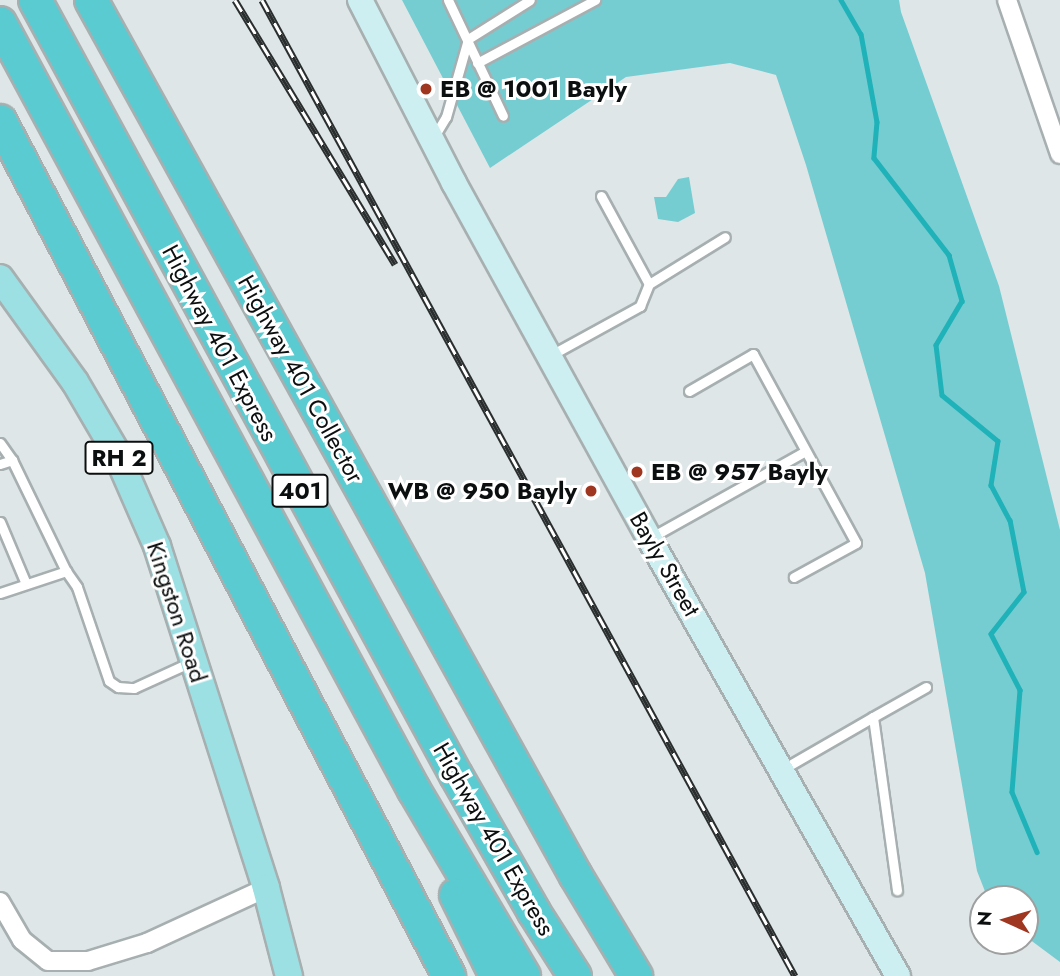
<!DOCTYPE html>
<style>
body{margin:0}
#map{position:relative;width:1060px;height:976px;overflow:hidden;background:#dee6e7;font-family:Jost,sans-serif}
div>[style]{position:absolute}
.green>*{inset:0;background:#75cdd2}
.stream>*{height:4.5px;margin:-2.25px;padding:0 2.25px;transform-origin:2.25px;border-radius:2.25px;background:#1fb2b8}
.roads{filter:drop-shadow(2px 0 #a7afb0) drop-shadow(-2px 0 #a7afb0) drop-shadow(0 2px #a7afb0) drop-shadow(0 -2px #a7afb0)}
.lane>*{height:9px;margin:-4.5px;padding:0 4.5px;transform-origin:4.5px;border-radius:4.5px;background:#fff}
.street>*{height:18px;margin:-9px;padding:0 9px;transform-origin:9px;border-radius:9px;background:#fff}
.secondary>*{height:24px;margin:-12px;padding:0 12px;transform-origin:12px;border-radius:12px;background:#ceeff1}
.primary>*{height:26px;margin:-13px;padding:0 13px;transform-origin:13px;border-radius:13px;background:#9ce0e3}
.highway>*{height:32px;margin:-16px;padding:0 16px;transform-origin:16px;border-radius:16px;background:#5acbd1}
.rail>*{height:7px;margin-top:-3.5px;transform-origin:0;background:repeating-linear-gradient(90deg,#fff 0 13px,#2a2e2e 0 26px);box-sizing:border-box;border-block:2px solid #2a2e2e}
.dots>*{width:19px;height:19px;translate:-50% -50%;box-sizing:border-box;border:4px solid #fff;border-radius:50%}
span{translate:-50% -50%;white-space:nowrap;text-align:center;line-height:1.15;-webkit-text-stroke:6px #fff;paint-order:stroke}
.shield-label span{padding:2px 5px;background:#fff;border:2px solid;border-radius:5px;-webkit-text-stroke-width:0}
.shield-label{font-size:23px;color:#0c0f0f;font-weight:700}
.poi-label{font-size:24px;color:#0c0f0f;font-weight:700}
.left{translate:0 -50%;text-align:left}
.right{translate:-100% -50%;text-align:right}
.street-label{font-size:24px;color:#0c0f0f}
.north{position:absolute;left:969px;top:885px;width:70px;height:70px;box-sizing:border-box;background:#fff;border:2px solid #9e9f9f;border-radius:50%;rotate:274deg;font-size:19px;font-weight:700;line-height:28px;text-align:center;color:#0c0f0f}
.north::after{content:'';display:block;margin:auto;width:24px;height:32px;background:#9f3620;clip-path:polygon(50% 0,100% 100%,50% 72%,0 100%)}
</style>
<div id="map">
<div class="green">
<i style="clip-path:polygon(402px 0,899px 0,901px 12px,999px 286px,1060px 530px,1060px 962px,1025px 936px,1025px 899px,988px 899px,977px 871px,925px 573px,806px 165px,776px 75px,730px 63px,626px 77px,490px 168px)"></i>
<i style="clip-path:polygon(689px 177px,695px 213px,678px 222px,658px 219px,654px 197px,666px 197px,678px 179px)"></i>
</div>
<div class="stream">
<i style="left:841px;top:0;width:39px;rotate:60deg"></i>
<i style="left:861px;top:34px;width:89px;rotate:79.7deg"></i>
<i style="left:877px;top:122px;width:36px;rotate:95deg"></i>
<i style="left:874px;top:158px;width:123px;rotate:52.3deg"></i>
<i style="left:949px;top:255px;width:48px;rotate:74.2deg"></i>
<i style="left:962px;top:301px;width:51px;rotate:120.6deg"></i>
<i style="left:936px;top:345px;width:50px;rotate:83.2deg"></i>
<i style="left:942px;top:395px;width:72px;rotate:39.4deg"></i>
<i style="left:998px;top:441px;width:45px;rotate:99deg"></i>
<i style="left:991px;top:485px;width:40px;rotate:62deg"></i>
<i style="left:1010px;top:520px;width:73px;rotate:79deg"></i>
<i style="left:1024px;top:592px;width:53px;rotate:128.2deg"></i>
<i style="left:991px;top:634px;width:63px;rotate:62.6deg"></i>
<i style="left:1020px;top:690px;width:102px;rotate:94.5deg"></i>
<i style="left:1012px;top:792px;width:65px;rotate:67.4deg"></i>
</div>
<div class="roads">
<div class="lane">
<i style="left:448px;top:0;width:128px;rotate:64.6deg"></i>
<i style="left:477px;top:63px;width:134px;rotate:-28.1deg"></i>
<i style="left:435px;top:135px;width:21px;rotate:-59deg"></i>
<i style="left:446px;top:117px;width:81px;rotate:-74.2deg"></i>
<i style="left:468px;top:39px;width:73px;rotate:-32.2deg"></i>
<i style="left:601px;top:196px;width:100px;rotate:61.4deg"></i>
<i style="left:551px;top:355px;width:102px;rotate:-28.8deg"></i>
<i style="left:640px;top:306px;width:24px;rotate:-68deg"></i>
<i style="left:649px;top:284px;width:89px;rotate:-31.7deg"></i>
<i style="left:689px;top:391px;width:74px;rotate:-30deg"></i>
<i style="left:753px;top:354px;width:215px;rotate:61.4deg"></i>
<i style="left:856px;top:543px;width:71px;rotate:151.3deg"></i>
<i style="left:0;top:443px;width:21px;rotate:55deg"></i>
<i style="left:0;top:464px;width:13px;rotate:-18deg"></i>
<i style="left:12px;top:460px;width:123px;rotate:64.1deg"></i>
<i style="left:0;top:522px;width:67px;rotate:67.2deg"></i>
<i style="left:650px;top:538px;width:176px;rotate:-29.2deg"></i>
<i style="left:0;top:593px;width:70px;rotate:-18.4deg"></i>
<i style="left:66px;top:571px;width:19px;rotate:55deg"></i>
<i style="left:77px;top:587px;width:99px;rotate:71.2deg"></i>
<i style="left:109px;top:681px;width:11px;rotate:34deg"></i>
<i style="left:118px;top:687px;width:16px;rotate:4deg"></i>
<i style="left:134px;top:688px;width:63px;rotate:-24.5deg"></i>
<i style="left:873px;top:717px;width:61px;rotate:-29.5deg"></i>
<i style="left:783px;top:769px;width:104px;rotate:-30deg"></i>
<i style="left:873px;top:717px;width:175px;rotate:82.1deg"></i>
</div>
<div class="street">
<i style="left:1007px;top:0;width:163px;rotate:71deg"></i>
<i style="left:0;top:902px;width:44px;rotate:59.9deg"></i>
<i style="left:22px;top:940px;width:33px;rotate:39deg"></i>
<i style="left:48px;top:961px;width:40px"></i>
<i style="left:88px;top:961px;width:62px;rotate:-17deg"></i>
<i style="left:147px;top:943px;width:131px;rotate:-24.8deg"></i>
</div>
<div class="secondary">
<i style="left:360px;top:0;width:206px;rotate:62.8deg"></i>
<i style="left:454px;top:183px;width:405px;rotate:61.2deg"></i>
<i style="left:649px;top:538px;width:504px;rotate:60.38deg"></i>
</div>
<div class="primary">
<i style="left:0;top:278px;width:128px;rotate:54.2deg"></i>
<i style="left:75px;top:382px;width:81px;rotate:59.6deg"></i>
<i style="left:116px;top:452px;width:103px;rotate:66.4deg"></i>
<i style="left:157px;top:546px;width:359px;rotate:72.3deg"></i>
<i style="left:266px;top:888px;width:91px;rotate:75.4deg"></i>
</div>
<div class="highway">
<i style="left:35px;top:0;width:882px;rotate:61.49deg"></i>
<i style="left:456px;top:775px;width:158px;rotate:60.3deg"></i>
<i style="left:534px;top:912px;width:76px;rotate:57.4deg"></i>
<i style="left:91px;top:0;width:1001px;rotate:61.03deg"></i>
<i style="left:576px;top:876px;width:117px;rotate:59deg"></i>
<i style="left:0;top:23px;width:872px;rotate:61.64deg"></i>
<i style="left:414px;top:790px;width:216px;rotate:59.4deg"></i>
<i style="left:0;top:121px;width:966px;rotate:62.29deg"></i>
<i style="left:456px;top:895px;width:90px;rotate:63.7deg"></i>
</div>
</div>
<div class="rail">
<i style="left:235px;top:0;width:309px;rotate:58.8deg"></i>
<i style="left:262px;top:0;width:1112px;rotate:61.36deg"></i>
</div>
<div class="dots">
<i style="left:426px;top:89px;background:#9f3620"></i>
<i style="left:637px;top:472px;background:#9f3620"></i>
<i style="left:591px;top:491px;background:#9f3620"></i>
</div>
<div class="shield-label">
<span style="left:119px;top:458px">RH 2</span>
<span style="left:300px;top:491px">401</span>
</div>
<div class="poi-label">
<span class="left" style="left:440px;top:89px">EB @ 1001 Bayly</span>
<span class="left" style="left:651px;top:472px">EB @ 957 Bayly</span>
<span class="right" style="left:577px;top:491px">WB @ 950 Bayly</span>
</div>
<div class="street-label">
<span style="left:220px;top:343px;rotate:62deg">Highway 401 Express</span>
<span style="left:301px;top:379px;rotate:61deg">Highway 401 Collector</span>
<span style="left:665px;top:564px;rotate:60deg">Bayly Street</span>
<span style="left:177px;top:612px;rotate:72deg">Kingston Road</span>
<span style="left:494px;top:839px;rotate:60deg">Highway 401 Express</span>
</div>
<div class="north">N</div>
</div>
